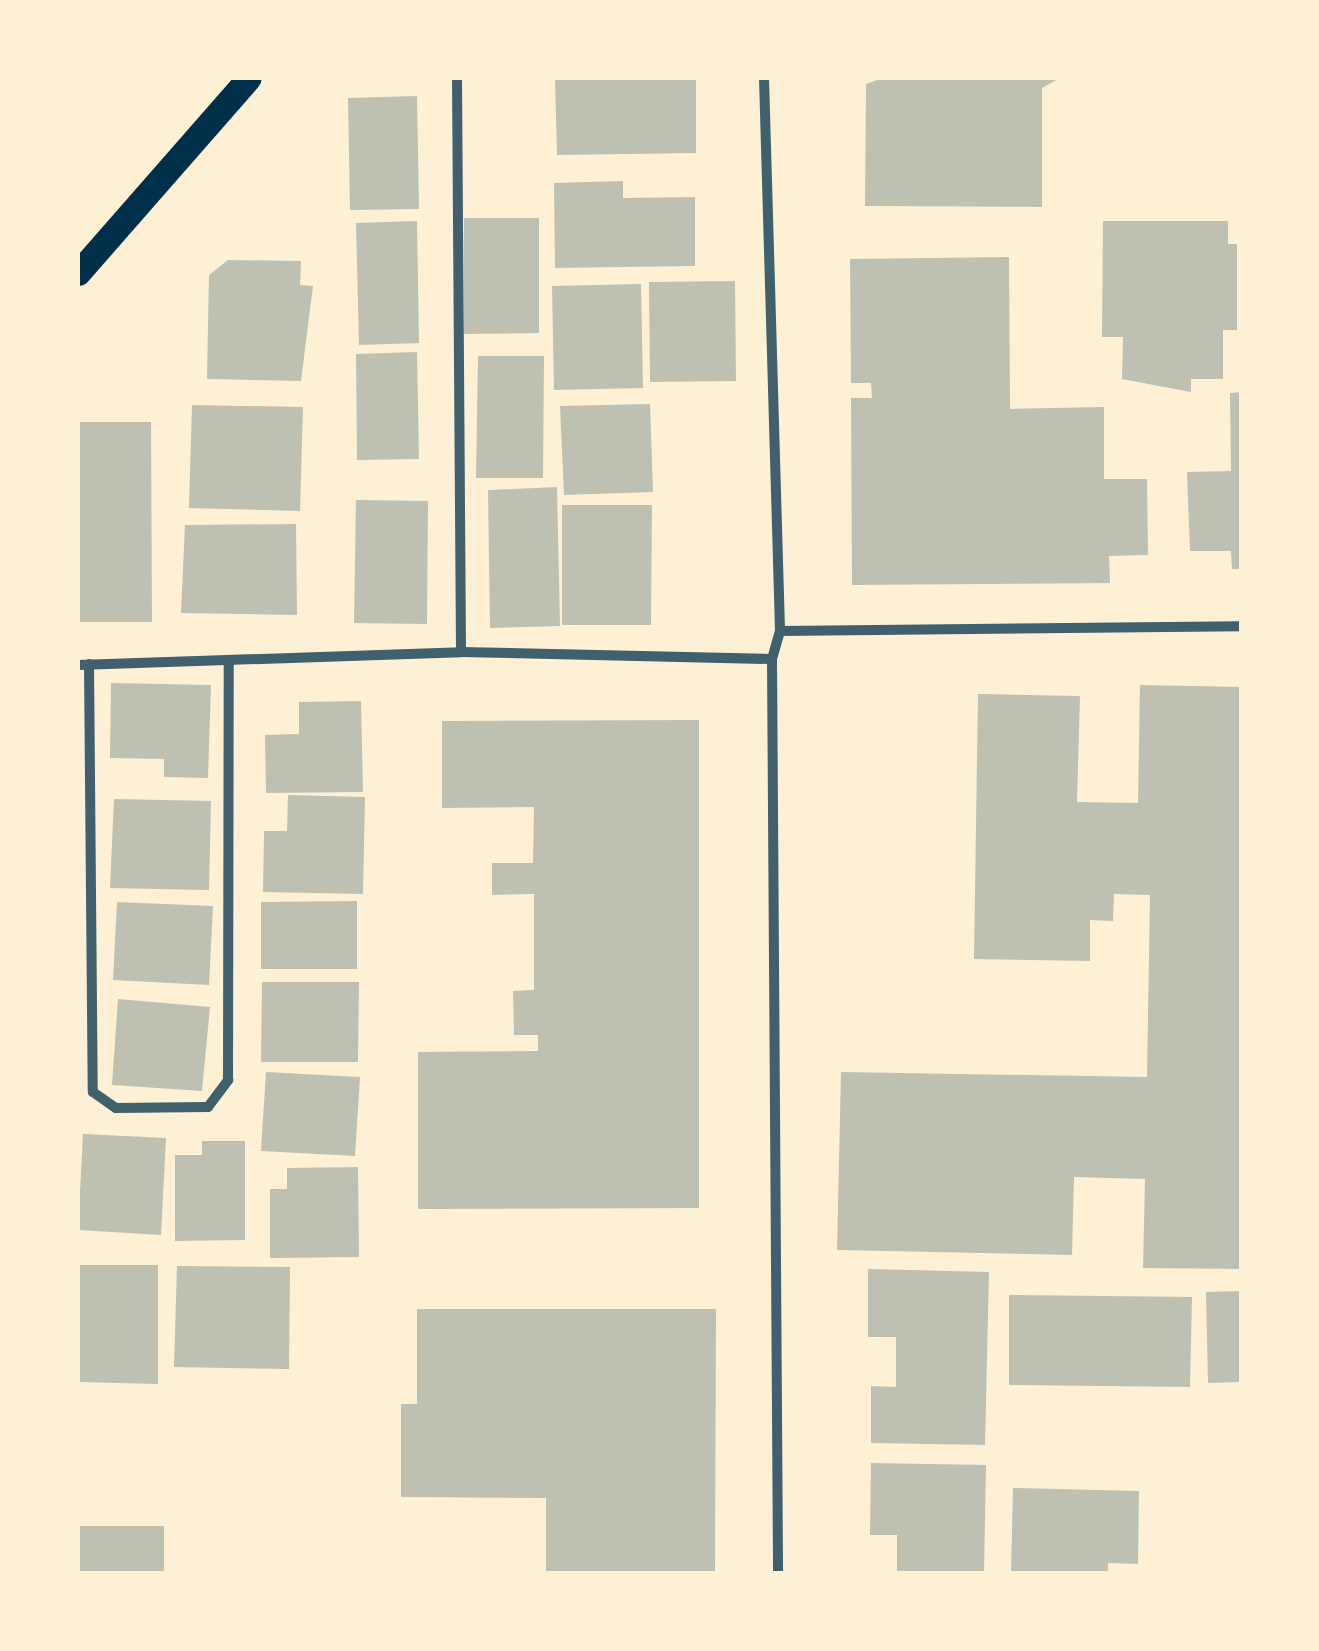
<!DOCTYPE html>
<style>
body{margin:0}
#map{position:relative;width:1319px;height:1651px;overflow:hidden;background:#fdf0d5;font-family:Merriweather,serif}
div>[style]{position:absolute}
.building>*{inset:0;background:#bec0b2}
.minor>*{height:10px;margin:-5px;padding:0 5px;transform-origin:5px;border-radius:5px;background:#3f606c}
.primary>*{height:25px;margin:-12.5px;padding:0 12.5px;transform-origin:12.5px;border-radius:12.5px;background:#003049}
span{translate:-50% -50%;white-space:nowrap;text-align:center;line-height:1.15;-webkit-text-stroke:8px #fdf0d5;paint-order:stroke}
.frame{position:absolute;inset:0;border:80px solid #fdf0d5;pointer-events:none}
</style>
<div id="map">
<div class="building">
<i style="clip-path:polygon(555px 78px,696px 78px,696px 153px,557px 155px)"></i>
<i style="clip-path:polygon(883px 78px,1060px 78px,1042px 88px,1042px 207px,865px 206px,866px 84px)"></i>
<i style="clip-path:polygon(417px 96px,419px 209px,350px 210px,348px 98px)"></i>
<i style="clip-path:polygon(623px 181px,623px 198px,695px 197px,695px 266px,555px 268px,554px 183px)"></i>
<i style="clip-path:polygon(464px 218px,539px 218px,539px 333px,464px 334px)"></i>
<i style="clip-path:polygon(417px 221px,419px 343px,359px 345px,356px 223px)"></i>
<i style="clip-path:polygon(1103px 221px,1228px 221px,1228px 244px,1237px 244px,1237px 330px,1223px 330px,1223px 379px,1191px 379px,1191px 392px,1122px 379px,1123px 337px,1102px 337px)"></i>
<i style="clip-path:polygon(1009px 257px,1010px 409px,1104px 407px,1104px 479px,1147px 479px,1148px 555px,1109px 556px,1110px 583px,852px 585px,851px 398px,872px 398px,871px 383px,851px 383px,850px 259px)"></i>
<i style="clip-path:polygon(228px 260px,301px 261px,300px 285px,313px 286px,301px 381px,207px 379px,209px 275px)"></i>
<i style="clip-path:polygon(735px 281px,736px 381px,650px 382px,649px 282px)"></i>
<i style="clip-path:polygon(641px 284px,643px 388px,554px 390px,552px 286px)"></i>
<i style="clip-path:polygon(417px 352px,419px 459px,357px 460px,356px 354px)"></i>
<i style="clip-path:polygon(478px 356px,544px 356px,543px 478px,476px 478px)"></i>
<i style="clip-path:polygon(1242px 392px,1242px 569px,1232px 569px,1231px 551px,1190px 551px,1187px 472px,1231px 471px,1230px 393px)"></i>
<i style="clip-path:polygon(650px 404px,653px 492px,564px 495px,560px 406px)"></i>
<i style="clip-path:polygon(192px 405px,303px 407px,300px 511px,189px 508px)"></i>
<i style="clip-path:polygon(78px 422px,151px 422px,152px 622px,78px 622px)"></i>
<i style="clip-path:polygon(557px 487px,560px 626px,490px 628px,488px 490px)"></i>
<i style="clip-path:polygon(356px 500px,428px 501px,427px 624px,354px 623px)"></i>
<i style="clip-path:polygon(562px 505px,652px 505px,651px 625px,562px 625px)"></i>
<i style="clip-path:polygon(296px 524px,297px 615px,181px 613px,185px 525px)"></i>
<i style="clip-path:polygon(111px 683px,211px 685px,208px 778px,164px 777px,164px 759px,110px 758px)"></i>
<i style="clip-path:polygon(1140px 685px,1242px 687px,1242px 1269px,1143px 1268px,1145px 1179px,1074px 1177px,1072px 1255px,837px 1250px,841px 1072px,1147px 1077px,1150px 895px,1114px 894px,1113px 921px,1090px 920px,1090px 961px,974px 959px,978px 694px,1080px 696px,1077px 802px,1138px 803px)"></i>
<i style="clip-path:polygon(361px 701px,363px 792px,266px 793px,265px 735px,299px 734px,299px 702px)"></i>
<i style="clip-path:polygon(699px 720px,699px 1208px,418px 1209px,418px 1052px,538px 1051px,538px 1035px,514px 1035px,513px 991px,534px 990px,534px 894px,492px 895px,492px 863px,533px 863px,534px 807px,442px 808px,442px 721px)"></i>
<i style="clip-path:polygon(288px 795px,365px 797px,363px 894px,263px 892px,264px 831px,287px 831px)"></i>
<i style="clip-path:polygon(114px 799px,211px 801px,209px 890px,110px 888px)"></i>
<i style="clip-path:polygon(357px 901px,357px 969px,261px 969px,261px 902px)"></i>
<i style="clip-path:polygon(117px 902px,213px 906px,209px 985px,113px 980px)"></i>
<i style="clip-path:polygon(262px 982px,359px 982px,358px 1062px,261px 1062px)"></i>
<i style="clip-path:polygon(118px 999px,210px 1007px,202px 1091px,112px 1085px)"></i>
<i style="clip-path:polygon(266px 1072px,360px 1077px,355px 1156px,261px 1151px)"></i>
<i style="clip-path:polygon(83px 1134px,166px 1138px,161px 1235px,78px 1230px)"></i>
<i style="clip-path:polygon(202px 1141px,245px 1141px,245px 1240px,175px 1241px,175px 1155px,202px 1155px)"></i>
<i style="clip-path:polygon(358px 1167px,359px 1257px,270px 1258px,270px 1189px,287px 1189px,287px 1168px)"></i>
<i style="clip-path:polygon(78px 1265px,158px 1265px,158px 1384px,78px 1382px)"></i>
<i style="clip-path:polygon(177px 1266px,290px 1267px,289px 1369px,174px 1367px)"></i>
<i style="clip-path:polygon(868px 1269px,989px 1272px,985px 1445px,871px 1443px,871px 1386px,896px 1387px,896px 1337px,868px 1337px)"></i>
<i style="clip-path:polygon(1242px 1291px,1242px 1382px,1208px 1383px,1206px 1292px)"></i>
<i style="clip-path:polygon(1009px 1295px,1192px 1297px,1190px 1387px,1009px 1385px)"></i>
<i style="clip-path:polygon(417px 1309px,716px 1309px,715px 1574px,546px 1574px,546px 1498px,401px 1497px,401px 1404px,417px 1404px)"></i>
<i style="clip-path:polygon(871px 1463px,986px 1465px,984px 1574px,897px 1574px,897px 1535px,870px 1535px)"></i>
<i style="clip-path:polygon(1013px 1488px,1139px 1491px,1138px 1564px,1108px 1563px,1108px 1574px,1011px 1574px)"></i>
<i style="clip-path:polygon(78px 1526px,164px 1526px,164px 1574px,78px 1574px)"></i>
</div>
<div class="minor">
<i style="left:457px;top:78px;width:574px;rotate:89.6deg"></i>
<i style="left:764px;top:78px;width:553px;rotate:88.34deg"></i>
<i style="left:780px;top:631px;width:29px;rotate:106deg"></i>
<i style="left:772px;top:659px;width:915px;rotate:89.62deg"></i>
<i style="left:780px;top:631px;width:462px;rotate:-0.6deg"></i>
<i style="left:89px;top:664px;width:428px;rotate:89.5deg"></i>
<i style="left:93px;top:1092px;width:28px;rotate:35deg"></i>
<i style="left:116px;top:1108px;width:92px;rotate:-0.6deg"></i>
<i style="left:208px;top:1107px;width:34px;rotate:-53deg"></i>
<i style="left:228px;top:1080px;width:419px;rotate:-89.9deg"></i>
<i style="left:78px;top:665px;width:383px;rotate:-1.9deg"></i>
<i style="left:461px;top:652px;width:311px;rotate:1.3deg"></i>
</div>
<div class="primary">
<i style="left:78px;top:273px;width:259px;rotate:-48.8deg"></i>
</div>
<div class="frame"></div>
</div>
